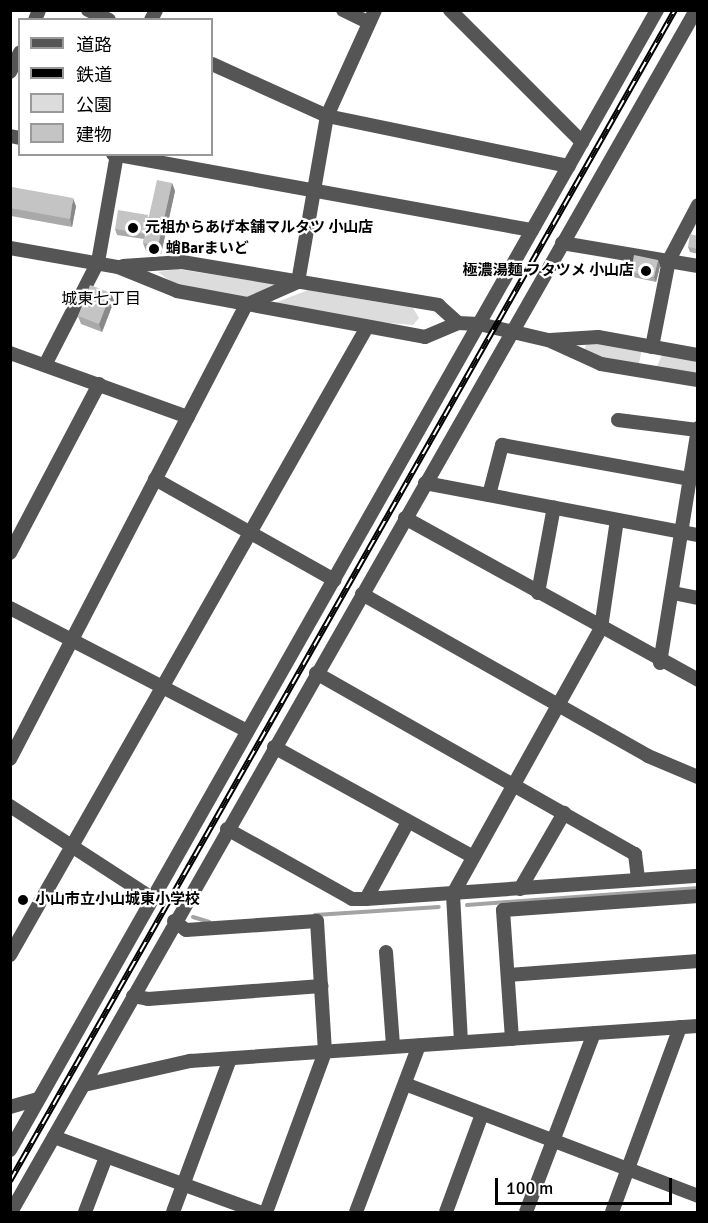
<!DOCTYPE html>
<meta charset="utf-8">
<style>
body{margin:0}
#map{position:relative;width:708px;height:1223px;overflow:hidden;background:#fff;font-family:Signika,"Noto Sans JP",sans-serif}
div>[style]{position:absolute}
.green>*{inset:0;background:#dcdcdc}
.stream>*{height:4px;margin:-2px;padding:0 2px;transform-origin:2px;border-radius:2px;background:#a3a3a3}
.minor>*{height:14px;margin:-7px;padding:0 7px;transform-origin:7px;border-radius:7px;background:#555}
.rail>*{height:6px;margin-top:-3px;transform-origin:0;background:repeating-linear-gradient(90deg,#fff 0 11px,#000 0 22px);box-sizing:border-box;border-block:2px solid #000}
.wall>*{inset:0;background:#a9a9a9}
.shaded-wall>*{inset:0;background:#898989}
.building>*{inset:0;background:#c4c4c4}
.dots>*{width:16px;height:16px;translate:-50% -50%;box-sizing:border-box;border:3px solid #fff;border-radius:50%}
span{translate:-50% -50%;white-space:nowrap;text-align:center;line-height:1.15;-webkit-text-stroke:4.5px #fff;paint-order:stroke}
.poi-label{font-size:15px;color:#000;font-weight:700}
.left{translate:0 -50%;text-align:left}
.right{translate:-100% -50%;text-align:right}
.neighbourhood-label{font-size:16px;color:#000}
.frame{position:absolute;inset:0;border:12px solid #000;pointer-events:none}
.legend{position:absolute;left:18px;top:18px;width:195px;height:138px;box-sizing:border-box;background:#fff;border:2px solid #999;margin:0;padding:8px 10px;list-style:none;font-size:18px;color:#000}
.legend li{display:flex;align-items:center;gap:12px;height:30px}
.legend b{width:30px;border:2px solid #999}
.scale{position:absolute;left:495px;top:1178px;width:177px;height:27px;box-sizing:border-box;border:3px solid #000;border-top:0;padding-left:8px;font-size:18px;line-height:21px;white-space:nowrap;color:#000;-webkit-text-stroke:4px #fff;paint-order:stroke}
</style>
<div id="map">
<div class="green">
<i style="clip-path:polygon(177px 269px,281px 285px,247px 298px,173px 283px,158px 272px)"></i>
<i style="clip-path:polygon(308px 290px,413px 308px,419px 318px,413px 325px,378px 322px,275px 303px)"></i>
<i style="clip-path:polygon(587px 342px,642px 349px,638px 368px,603px 361px,584px 351px)"></i>
<i style="clip-path:polygon(662px 355px,697px 359px,697px 378px,661px 372px,657px 366px)"></i>
</div>
<div class="stream">
<i style="left:467px;top:905px;width:232px;rotate:-4.2deg"></i>
<i style="left:315px;top:915px;width:124px;rotate:-3.7deg"></i>
<i style="left:193px;top:917px;width:17px;rotate:17deg"></i>
</div>
<div class="minor">
<i style="left:88px;top:10px;width:23px;rotate:25deg"></i>
<i style="left:343px;top:10px;width:28px;rotate:26deg"></i>
<i style="left:450px;top:10px;width:187px;rotate:45deg"></i>
<i style="left:35px;top:20px;width:11px;rotate:-68deg"></i>
<i style="left:151px;top:20px;width:11px;rotate:-63deg"></i>
<i style="left:212px;top:64px;width:126px;rotate:24.3deg"></i>
<i style="left:327px;top:116px;width:247px;rotate:11.7deg"></i>
<i style="left:10px;top:72px;width:22px;rotate:-63deg"></i>
<i style="left:10px;top:136px;width:10px;rotate:11deg"></i>
<i style="left:113px;top:154px;width:426px;rotate:10.3deg"></i>
<i style="left:562px;top:243px;width:138px;rotate:9.6deg"></i>
<i style="left:10px;top:248px;width:110px;rotate:10deg"></i>
<i style="left:118px;top:267px;width:64px;rotate:22.1deg"></i>
<i style="left:177px;top:291px;width:252px;rotate:10.5deg"></i>
<i style="left:425px;top:337px;width:36px;rotate:-23deg"></i>
<i style="left:458px;top:323px;width:21px;rotate:3deg"></i>
<i style="left:479px;top:324px;width:71px;rotate:13.1deg"></i>
<i style="left:548px;top:340px;width:58px;rotate:24.4deg"></i>
<i style="left:601px;top:364px;width:98px;rotate:9.4deg"></i>
<i style="left:123px;top:266px;width:59px;rotate:-3.9deg"></i>
<i style="left:182px;top:262px;width:260px;rotate:9.5deg"></i>
<i style="left:438px;top:305px;width:27px;rotate:42deg"></i>
<i style="left:550px;top:340px;width:48px;rotate:-3.6deg"></i>
<i style="left:598px;top:337px;width:102px;rotate:10.2deg"></i>
<i style="left:652px;top:347px;width:89px;rotate:-78.9deg"></i>
<i style="left:669px;top:260px;width:62px;rotate:-62.2deg"></i>
<i style="left:10px;top:353px;width:189px;rotate:19.8deg"></i>
<i style="left:45px;top:365px;width:116px;rotate:-62.8deg"></i>
<i style="left:98px;top:262px;width:110px;rotate:-80deg"></i>
<i style="left:618px;top:420px;width:80px;rotate:7.2deg"></i>
<i style="left:155px;top:479px;width:206px;rotate:29.4deg"></i>
<i style="left:425px;top:483px;width:278px;rotate:10.8deg"></i>
<i style="left:489px;top:495px;width:52px;rotate:-75.4deg"></i>
<i style="left:502px;top:445px;width:190px;rotate:10.3deg"></i>
<i style="left:405px;top:518px;width:335px;rotate:28.9deg"></i>
<i style="left:10px;top:553px;width:191px;rotate:-62.2deg"></i>
<i style="left:538px;top:593px;width:87px;rotate:-79.5deg"></i>
<i style="left:673px;top:593px;width:25px;rotate:11deg"></i>
<i style="left:362px;top:594px;width:329px;rotate:29.5deg"></i>
<i style="left:648px;top:756px;width:54px;rotate:22.8deg"></i>
<i style="left:10px;top:608px;width:267px;rotate:27.4deg"></i>
<i style="left:660px;top:663px;width:238px;rotate:-80.8deg"></i>
<i style="left:316px;top:673px;width:367px;rotate:29.6deg"></i>
<i style="left:635px;top:854px;width:26px;rotate:83deg"></i>
<i style="left:274px;top:747px;width:227px;rotate:28.9deg"></i>
<i style="left:10px;top:759px;width:512px;rotate:-62.53deg"></i>
<i style="left:246px;top:305px;width:57px;rotate:-23.9deg"></i>
<i style="left:298px;top:282px;width:169px;rotate:-80.1deg"></i>
<i style="left:327px;top:116px;width:116px;rotate:-65.6deg"></i>
<i style="left:10px;top:806px;width:171px;rotate:33deg"></i>
<i style="left:227px;top:829px;width:143px;rotate:29.2deg"></i>
<i style="left:352px;top:899px;width:14px"></i>
<i style="left:366px;top:899px;width:88px;rotate:-61.4deg"></i>
<i style="left:520px;top:889px;width:88px;rotate:-59.9deg"></i>
<i style="left:366px;top:899px;width:333px;rotate:-4deg"></i>
<i style="left:174px;top:921px;width:15px;rotate:37deg"></i>
<i style="left:186px;top:930px;width:131px;rotate:-3.9deg"></i>
<i style="left:317px;top:921px;width:131px;rotate:86.5deg"></i>
<i style="left:325px;top:1052px;width:171px;rotate:110.2deg"></i>
<i style="left:386px;top:952px;width:94px;rotate:85.7deg"></i>
<i style="left:10px;top:955px;width:722px;rotate:-60.38deg"></i>
<i style="left:508px;top:975px;width:191px;rotate:-4.2deg"></i>
<i style="left:133px;top:996px;width:15px;rotate:11deg"></i>
<i style="left:148px;top:999px;width:174px;rotate:-4.3deg"></i>
<i style="left:512px;top:1039px;width:129px;rotate:-94deg"></i>
<i style="left:503px;top:910px;width:196px;rotate:-4.1deg"></i>
<i style="left:461px;top:1042px;width:148px;rotate:-93.1deg"></i>
<i style="left:453px;top:894px;width:304px;rotate:-60.9deg"></i>
<i style="left:601px;top:628px;width:109px;rotate:-81.6deg"></i>
<i style="left:405px;top:1084px;width:314px;rotate:20.9deg"></i>
<i style="left:84px;top:1085px;width:109px;rotate:-12.8deg"></i>
<i style="left:190px;top:1061px;width:509px;rotate:-3.94deg"></i>
<i style="left:10px;top:1107px;width:29px;rotate:-16deg"></i>
<i style="left:54px;top:1137px;width:218px;rotate:20.1deg"></i>
<i style="left:10px;top:1150px;width:1311px;rotate:-60.42deg"></i>
<i style="left:11px;top:1212px;width:1383px;rotate:-60.32deg"></i>
<i style="left:85px;top:1212px;width:59px;rotate:-69.1deg"></i>
<i style="left:173px;top:1212px;width:163px;rotate:-69.6deg"></i>
<i style="left:356px;top:1212px;width:178px;rotate:-69.3deg"></i>
<i style="left:446px;top:1212px;width:104px;rotate:-69.8deg"></i>
<i style="left:526px;top:1212px;width:191px;rotate:-69.2deg"></i>
<i style="left:612px;top:1212px;width:197px;rotate:-69.8deg"></i>
</div>
<div class="rail">
<i style="left:10px;top:1181px;width:1347px;rotate:-60.41deg"></i>
</div>
<div class="wall">
<i style="clip-path:polygon(172px 183px,175px 191px,161px 254px,146px 251px,143px 243px,144px 239px,117px 235px,115px 229px,149px 217px)"></i>
<i style="clip-path:polygon(10px 196px,76px 206px,72px 227px,11px 216px)"></i>
<i style="clip-path:polygon(698px 236px,698px 254px,690px 252px,688px 247px)"></i>
<i style="clip-path:polygon(658px 260px,660px 266px,656px 282px,633px 277px,631px 272px)"></i>
<i style="clip-path:polygon(111px 293px,114px 301px,102px 332px,81px 324px,78px 316px)"></i>
</div>
<div class="shaded-wall">
<i style="clip-path:polygon(172px 183px,175px 191px,161px 254px,158px 246px)"></i>
<i style="clip-path:polygon(73px 198px,76px 206px,72px 227px,70px 219px)"></i>
<i style="clip-path:polygon(658px 260px,660px 266px,656px 282px,654px 277px)"></i>
<i style="clip-path:polygon(111px 293px,114px 301px,102px 332px,99px 324px)"></i>
</div>
<div class="building">
<i style="clip-path:polygon(157px 180px,172px 183px,158px 246px,143px 243px)"></i>
<i style="clip-path:polygon(12px 187px,73px 198px,70px 219px,10px 208px,10px 196px)"></i>
<i style="clip-path:polygon(118px 210px,148px 215px,145px 234px,115px 229px)"></i>
<i style="clip-path:polygon(690px 234px,698px 236px,698px 249px,688px 247px)"></i>
<i style="clip-path:polygon(634px 255px,658px 260px,654px 277px,631px 272px)"></i>
<i style="clip-path:polygon(90px 285px,111px 293px,99px 324px,78px 316px)"></i>
</div>
<div class="dots">
<i style="left:133px;top:228px;background:#000"></i>
<i style="left:154px;top:249px;background:#000"></i>
<i style="left:646px;top:271px;background:#000"></i>
<i style="left:23px;top:900px;background:#000"></i>
</div>
<div class="poi-label">
<span class="left" style="left:145px;top:228px">元祖からあげ本舗マルタツ 小山店</span>
<span class="left" style="left:166px;top:249px">蛸Barまいど</span>
<span class="right" style="left:634px;top:271px">極濃湯麺 フタツメ 小山店</span>
<span class="left" style="left:35px;top:900px">小山市立小山城東小学校</span>
</div>
<div class="neighbourhood-label">
<span style="left:101px;top:299px">城東七丁目</span>
</div>
<div class="frame"></div>
<ul class="legend">
<li><b style="height:8px;background:#555"></b>道路</li>
<li><b style="height:8px;background:#000"></b>鉄道</li>
<li><b style="height:16px;background:#dcdcdc"></b>公園</li>
<li><b style="height:16px;background:#c4c4c4"></b>建物</li>
</ul>
<div class="scale">100 m</div>
</div>
